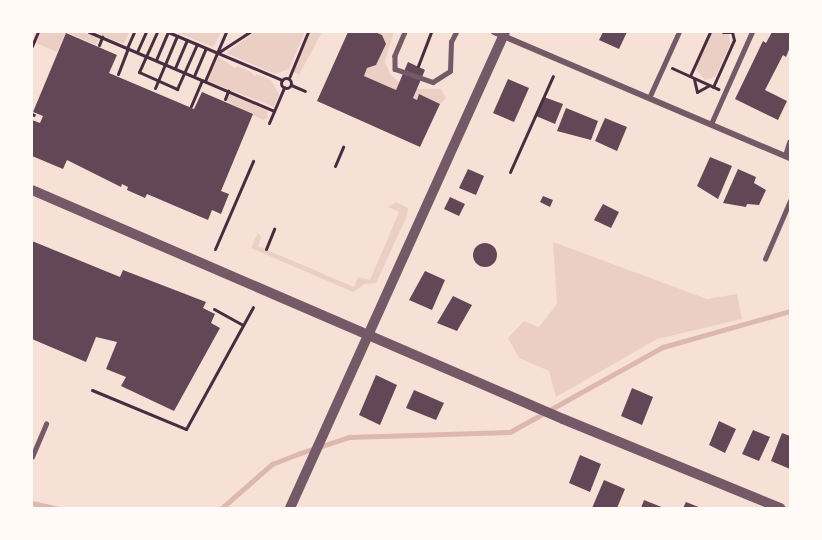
<!DOCTYPE html>
<style>
body{margin:0}
#map{position:relative;width:822px;height:540px;overflow:hidden;background:#f7e1d7;font-family:"Source Serif 4",serif}
div>[style]{position:absolute}
.green>*{inset:0;background:#ebcfc5}
.stream>*{height:4.5px;margin:-2.25px;padding:0 2.25px;transform-origin:2.25px;border-radius:2.25px;background:#dcb8b0}
.building>*{inset:0;background:#644757}
.round{border-radius:50%}
.path>*{height:3px;margin:-1.5px;padding:0 1.5px;transform-origin:1.5px;border-radius:1.5px;background:#4a2c40}
.path>.ring{margin:-1.5px;padding:0;box-sizing:content-box;background:none;border:3px solid #4a2c40;border-radius:50%}
.service>*{height:4.5px;margin:-2.25px;padding:0 2.25px;transform-origin:2.25px;border-radius:2.25px;background:#755966}
.minor>*{height:6px;margin:-3px;padding:0 3px;transform-origin:3px;border-radius:3px;background:#755966}
.tertiary>*{height:10px;margin:-5px;padding:0 5px;transform-origin:5px;border-radius:5px;background:#755966}
span{translate:-50% -50%;white-space:nowrap;text-align:center;line-height:1.15;-webkit-text-stroke:4.5px #fffaf5;paint-order:stroke}
.frame{position:absolute;inset:0;border:33px solid #fffaf5;pointer-events:none}
</style>
<div id="map">
<div class="green">
<i style="clip-path:polygon(41px 32px,83px 32px,99px 38px,96px 45px,66px 32px,57px 52px,36px 43px)"></i>
<i style="clip-path:polygon(93px 32px,129px 32px,124px 44px)"></i>
<i style="clip-path:polygon(176px 32px,221px 32px,213px 47px)"></i>
<i style="clip-path:polygon(255px 32px,305px 32px,289px 69px,275px 74px,226px 53px)"></i>
<i style="clip-path:polygon(310px 32px,322px 32px,299px 75px,293px 71px)"></i>
<i style="clip-path:polygon(375px 32px,394px 32px,385px 61px,390px 74px,399px 82px,396px 90px,364px 76px,367px 68px,376px 65px,386px 44px,382px 35px)"></i>
<i style="clip-path:polygon(720px 32px,729px 34px,730px 45px,715px 77px,705px 80px,695px 68px,712px 33px)"></i>
<i style="clip-path:polygon(218px 57px,235px 68px,237px 66px,251px 72px,255px 77px,256px 74px,271px 80px,279px 94px,274px 107px,208px 81px)"></i>
<i style="clip-path:polygon(417px 89px,441px 89px,446px 98px,440px 104px,420px 95px,417px 100px,413px 98px)"></i>
<i style="clip-path:polygon(229px 94px,267px 110px,268px 118px,263px 120px,226px 101px)"></i>
<i style="clip-path:polygon(396px 202px,408px 208px,407px 216px,376px 283px,365px 284px,353px 292px,251px 248px,258px 233px,261px 237px,258px 246px,354px 287px,358px 277px,370px 280px,399px 212px,388px 207px)"></i>
<i style="clip-path:polygon(553px 242px,707px 299px,737px 294px,742px 319px,657px 339px,556px 397px,549px 371px,519px 358px,508px 338px,524px 321px,539px 327px,557px 304px)"></i>
</div>
<div class="stream">
<i style="left:32px;top:503px;width:24px;rotate:12deg"></i>
<i style="left:222px;top:508px;width:67px;rotate:-41.3deg"></i>
<i style="left:272px;top:464px;width:28px;rotate:-21deg"></i>
<i style="left:298px;top:454px;width:54px;rotate:-18.4deg"></i>
<i style="left:349px;top:437px;width:161px;rotate:-1.8deg"></i>
<i style="left:510px;top:432px;width:175px;rotate:-29.1deg"></i>
<i style="left:663px;top:347px;width:132px;rotate:-15.8deg"></i>
</div>
<div class="building">
<i style="clip-path:polygon(348px 32px,375px 32px,382px 35px,386px 44px,376px 65px,367px 68px,364px 76px,396px 90px,408px 62px,425px 70px,413px 98px,417px 100px,419px 94px,440px 104px,420px 147px,317px 101px)"></i>
<i style="clip-path:polygon(603px 32px,627px 32px,619px 49px,599px 40px)"></i>
<i style="clip-path:polygon(772px 32px,790px 32px,790px 47px,786px 57px,783px 55px,765px 90px,787px 101px,778px 120px,735px 99px,763px 41px,766px 43px)"></i>
<i style="clip-path:polygon(66px 33px,117px 55px,109px 73px,194px 109px,202px 92px,253px 114px,221px 191px,229px 194px,221px 214px,212px 210px,208px 220px,147px 194px,145px 198px,127px 190px,128px 187px,122px 184px,121px 187px,67px 160px,63px 169px,32px 156px,32px 120px,40px 123px,43px 116px,33px 112px)"></i>
<i style="clip-path:polygon(508px 79px,529px 88px,514px 122px,493px 113px)"></i>
<i style="clip-path:polygon(544px 97px,563px 104px,555px 124px,536px 116px)"></i>
<i style="clip-path:polygon(566px 108px,598px 121px,591px 140px,557px 131px)"></i>
<i style="clip-path:polygon(605px 118px,627px 127px,617px 151px,595px 141px)"></i>
<i style="clip-path:polygon(710px 157px,732px 166px,718px 199px,697px 186px)"></i>
<i style="clip-path:polygon(468px 169px,484px 176px,476px 195px,459px 188px)"></i>
<i style="clip-path:polygon(738px 169px,756px 177px,754px 183px,766px 190px,759px 205px,747px 204px,746px 207px,723px 203px)"></i>
<i style="clip-path:polygon(543px 196px,553px 200px,550px 207px,540px 202px)"></i>
<i style="clip-path:polygon(450px 197px,465px 204px,459px 216px,444px 209px)"></i>
<i style="clip-path:polygon(603px 204px,619px 212px,611px 228px,594px 220px)"></i>
<i style="clip-path:polygon(32px 241px,120px 277px,123px 270px,206px 302px,203px 308px,215px 314px,211px 323px,220px 328px,174px 411px,121px 386px,126px 377px,106px 369px,117px 342px,96px 337px,86px 362px,32px 339px)"></i>
<i class="round" style="left:473px;top:243px;width:24px;height:24px"></i>
<i style="clip-path:polygon(425px 271px,445px 280px,432px 310px,409px 300px)"></i>
<i style="clip-path:polygon(453px 296px,472px 305px,457px 331px,437px 323px)"></i>
<i style="clip-path:polygon(376px 375px,397px 385px,380px 425px,359px 415px)"></i>
<i style="clip-path:polygon(632px 388px,653px 397px,642px 425px,621px 416px)"></i>
<i style="clip-path:polygon(414px 390px,444px 403px,436px 420px,406px 408px)"></i>
<i style="clip-path:polygon(719px 421px,736px 429px,725px 453px,709px 445px)"></i>
<i style="clip-path:polygon(753px 430px,770px 437px,759px 461px,742px 454px)"></i>
<i style="clip-path:polygon(782px 433px,790px 436px,790px 469px,771px 461px)"></i>
<i style="clip-path:polygon(580px 455px,601px 464px,590px 492px,569px 483px)"></i>
<i style="clip-path:polygon(604px 480px,625px 489px,617px 508px,592px 508px)"></i>
<i style="clip-path:polygon(644px 500px,664px 508px,641px 508px)"></i>
<i style="clip-path:polygon(686px 502px,701px 508px,683px 508px)"></i>
</div>
<div class="path">
<i style="left:89px;top:32px;width:201px;rotate:23.1deg"></i>
<i style="left:157px;top:32px;width:44px;rotate:114.2deg"></i>
<i style="left:139px;top:72px;width:42px;rotate:24.1deg"></i>
<i style="left:177px;top:89px;width:49px;rotate:-66deg"></i>
<i style="left:168px;top:32px;width:124px;rotate:22.8deg"></i>
<i style="left:723px;top:32px;width:9px"></i>
<i style="left:99px;top:45px;width:9px;rotate:-69deg"></i>
<i style="left:32px;top:46px;width:15px;rotate:-67deg"></i>
<i style="left:127px;top:48px;width:17px;rotate:-66deg"></i>
<i style="left:137px;top:52px;width:22px;rotate:-66deg"></i>
<i style="left:219px;top:52px;width:37px;rotate:-33deg"></i>
<i style="left:156px;top:60px;width:30px;rotate:-67deg"></i>
<i style="left:418px;top:66px;width:36px;rotate:-69deg"></i>
<i style="left:175px;top:68px;width:30px;rotate:-67deg"></i>
<i style="left:672px;top:68px;width:51px;rotate:24.5deg"></i>
<i style="left:118px;top:74px;width:28px;rotate:-69deg"></i>
<i style="left:194px;top:76px;width:30px;rotate:-67deg"></i>
<i style="left:690px;top:76px;width:48px;rotate:-65.6deg"></i>
<i class="ring" style="left:281px;top:78px;width:7px;height:7px"></i>
<i style="left:289px;top:78px;width:50px;rotate:-67.6deg"></i>
<i style="left:694px;top:79px;width:13px;rotate:77deg"></i>
<i style="left:697px;top:92px;width:13px;rotate:-29deg"></i>
<i style="left:205px;top:81px;width:53px;rotate:-66.8deg"></i>
<i style="left:291px;top:85px;width:15px;rotate:23deg"></i>
<i style="left:713px;top:87px;width:51px;rotate:-65.9deg"></i>
<i style="left:734px;top:40px;width:8px;rotate:-104deg"></i>
<i style="left:155px;top:88px;width:56px;rotate:-67.1deg"></i>
<i style="left:225px;top:99px;width:9px;rotate:-69deg"></i>
<i style="left:191px;top:106px;width:28px;rotate:-67deg"></i>
<i style="left:32px;top:114px;width:2px;rotate:27deg"></i>
<i style="left:269px;top:123px;width:39px;rotate:-67deg"></i>
<i style="left:335px;top:166px;width:21px;rotate:-67deg"></i>
<i style="left:510px;top:172px;width:105px;rotate:-65.9deg"></i>
<i style="left:215px;top:249px;width:96px;rotate:-66.6deg"></i>
<i style="left:266px;top:249px;width:22px;rotate:-68deg"></i>
<i style="left:214px;top:309px;width:33px;rotate:29deg"></i>
<i style="left:92px;top:390px;width:102px;rotate:22.5deg"></i>
<i style="left:186px;top:429px;width:139px;rotate:-61.2deg"></i>
</div>
<div class="service">
<i style="left:405px;top:32px;width:26px;rotate:113deg"></i>
<i style="left:395px;top:56px;width:13px;rotate:90deg"></i>
<i style="left:395px;top:69px;width:40px;rotate:18.9deg"></i>
<i style="left:433px;top:82px;width:20px;rotate:-33deg"></i>
<i style="left:450px;top:71px;width:29px;rotate:-88deg"></i>
<i style="left:451px;top:42px;width:11px;rotate:-63deg"></i>
<i style="left:649px;top:98px;width:72px;rotate:-65.6deg"></i>
<i style="left:711px;top:124px;width:101px;rotate:-66deg"></i>
<i style="left:765px;top:259px;width:63px;rotate:-66.7deg"></i>
<i style="left:32px;top:457px;width:36px;rotate:-67deg"></i>
</div>
<div class="minor">
<i style="left:494px;top:32px;width:322px;rotate:23.1deg"></i>
<i style="left:786px;top:156px;width:14px;rotate:-73deg"></i>
</div>
<div class="tertiary">
<i style="left:32px;top:190px;width:578px;rotate:23.33deg"></i>
<i style="left:563px;top:419px;width:235px;rotate:22.3deg"></i>
<i style="left:290px;top:508px;width:522px;rotate:-65.69deg"></i>
</div>
<div class="frame"></div>
</div>
